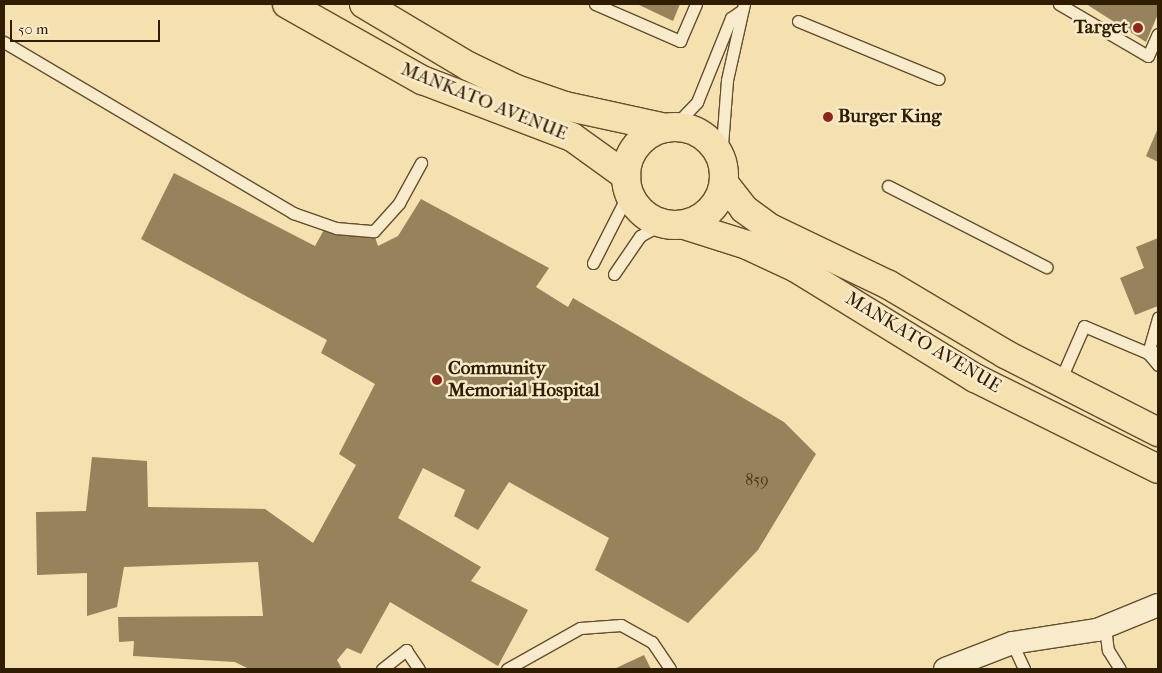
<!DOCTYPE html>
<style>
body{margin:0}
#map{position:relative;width:1162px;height:673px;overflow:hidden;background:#f5e0af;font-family:"IM FELL French Canon",serif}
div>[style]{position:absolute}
.building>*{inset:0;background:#96825b}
.roads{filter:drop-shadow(1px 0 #614e2c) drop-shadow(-1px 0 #614e2c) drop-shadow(0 1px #614e2c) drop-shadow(0 -1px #614e2c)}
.lane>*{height:11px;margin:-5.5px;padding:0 5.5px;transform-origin:5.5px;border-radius:5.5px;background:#f8ebcb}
.street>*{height:22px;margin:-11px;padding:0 11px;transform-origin:11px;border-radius:11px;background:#f8ebcb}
.primary>*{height:28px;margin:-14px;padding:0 14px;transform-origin:14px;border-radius:14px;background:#f5e0af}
.primary>.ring{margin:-14px;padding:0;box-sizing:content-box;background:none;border:28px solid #f5e0af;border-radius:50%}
.dots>*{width:14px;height:14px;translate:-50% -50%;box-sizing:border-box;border:2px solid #f8ebcb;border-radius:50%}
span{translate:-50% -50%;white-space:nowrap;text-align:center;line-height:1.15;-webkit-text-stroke:5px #f8ebcb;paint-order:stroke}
.number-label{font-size:16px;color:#4a3617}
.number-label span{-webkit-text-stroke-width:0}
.poi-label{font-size:19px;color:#301d00;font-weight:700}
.right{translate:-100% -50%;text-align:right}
.left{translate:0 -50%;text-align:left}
.street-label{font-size:19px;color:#301d00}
.frame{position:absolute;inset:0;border:5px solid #301d00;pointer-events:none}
.scale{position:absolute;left:10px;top:20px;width:150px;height:22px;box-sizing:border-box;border:2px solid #301d00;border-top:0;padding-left:6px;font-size:15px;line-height:18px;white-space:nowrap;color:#301d00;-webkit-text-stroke:4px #f8ebcb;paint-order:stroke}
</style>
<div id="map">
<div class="building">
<i style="clip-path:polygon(637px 4px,680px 4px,673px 21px)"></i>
<i style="clip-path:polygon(1086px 4px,1158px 4px,1158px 14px,1146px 42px)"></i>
<i style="clip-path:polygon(1158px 128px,1158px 162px,1146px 156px)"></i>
<i style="clip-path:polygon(174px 173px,315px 246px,325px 228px,374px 234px,378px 246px,398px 236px,421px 199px,549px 268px,536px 287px,568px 307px,573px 298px,784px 422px,816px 454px,758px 550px,688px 623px,595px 570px,609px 538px,509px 482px,478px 530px,454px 516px,465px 490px,423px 468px,398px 518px,481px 567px,471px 581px,528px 610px,498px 666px,390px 602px,361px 654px,347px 648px,337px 660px,342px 669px,249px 669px,235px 662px,133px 656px,134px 641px,119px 642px,118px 617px,263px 616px,258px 562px,124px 567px,117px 607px,87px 616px,87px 573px,37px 575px,36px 512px,86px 511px,92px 457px,147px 461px,148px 507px,265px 509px,313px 543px,356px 465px,339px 454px,375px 384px,321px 353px,327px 340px,141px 239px)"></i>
<i style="clip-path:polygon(1158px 238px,1158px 306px,1135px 315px,1120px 278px,1144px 268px,1136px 247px)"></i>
<i style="clip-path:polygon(644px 655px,651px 669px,614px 669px)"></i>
</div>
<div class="roads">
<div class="lane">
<i style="left:595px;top:4px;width:93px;rotate:23.5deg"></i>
<i style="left:680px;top:41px;width:40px;rotate:-66.6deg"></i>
<i style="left:1059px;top:4px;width:103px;rotate:30.3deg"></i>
<i style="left:1148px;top:56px;width:24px;rotate:-66deg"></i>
<i style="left:798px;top:21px;width:152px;rotate:22.4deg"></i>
<i style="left:4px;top:42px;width:336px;rotate:30.6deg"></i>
<i style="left:293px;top:213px;width:46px;rotate:19.2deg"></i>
<i style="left:336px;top:228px;width:38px;rotate:5deg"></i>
<i style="left:374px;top:231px;width:38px;rotate:-48deg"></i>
<i style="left:399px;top:203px;width:46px;rotate:-61.2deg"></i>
<i style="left:673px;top:127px;width:35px;rotate:-46deg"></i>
<i style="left:697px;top:102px;width:91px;rotate:-68deg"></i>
<i style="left:731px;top:18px;width:12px;rotate:-35deg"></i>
<i style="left:721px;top:158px;width:78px;rotate:-85.6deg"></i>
<i style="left:727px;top:80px;width:78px;rotate:-77.4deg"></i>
<i style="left:888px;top:186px;width:178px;rotate:27.1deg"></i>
<i style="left:593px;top:263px;width:80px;rotate:-63.1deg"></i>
<i style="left:614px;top:274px;width:46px;rotate:-55.6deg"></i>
<i style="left:640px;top:236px;width:25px;rotate:-29deg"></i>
<i style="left:1158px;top:352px;width:10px;rotate:174deg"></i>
<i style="left:1148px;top:353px;width:16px;rotate:50deg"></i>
<i style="left:1059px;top:383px;width:62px;rotate:-66.3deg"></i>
<i style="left:1084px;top:326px;width:69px;rotate:22.9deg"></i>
<i style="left:1148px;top:353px;width:37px;rotate:-74deg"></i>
<i style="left:1105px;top:627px;width:23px;rotate:83deg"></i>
<i style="left:1108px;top:650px;width:22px;rotate:58deg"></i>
<i style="left:1012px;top:643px;width:29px;rotate:65deg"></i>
<i style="left:382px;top:669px;width:31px;rotate:-38deg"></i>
<i style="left:406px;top:650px;width:23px;rotate:56deg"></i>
<i style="left:507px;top:669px;width:84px;rotate:-29.3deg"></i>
<i style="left:580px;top:628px;width:41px;rotate:-4.2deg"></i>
<i style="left:621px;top:625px;width:35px;rotate:29deg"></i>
<i style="left:652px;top:642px;width:32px;rotate:56deg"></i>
</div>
<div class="street">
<i style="left:945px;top:669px;width:72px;rotate:-21.2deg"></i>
<i style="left:1012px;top:643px;width:86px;rotate:-8.7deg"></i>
<i style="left:1097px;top:630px;width:66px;rotate:-22.3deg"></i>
</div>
<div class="primary">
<i style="left:287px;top:4px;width:155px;rotate:29.4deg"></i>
<i style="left:422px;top:80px;width:160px;rotate:20.8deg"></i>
<i style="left:572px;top:137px;width:67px;rotate:35.8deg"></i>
<i style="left:364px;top:4px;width:121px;rotate:30.8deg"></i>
<i style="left:468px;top:66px;width:53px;rotate:25.6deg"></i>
<i style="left:516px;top:89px;width:52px;rotate:19.1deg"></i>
<i style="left:565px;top:106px;width:103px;rotate:12.3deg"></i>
<i class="ring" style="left:626px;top:127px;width:70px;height:70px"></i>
<i style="left:724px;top:183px;width:33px;rotate:52deg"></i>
<i style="left:744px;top:209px;width:34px;rotate:36deg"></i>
<i style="left:772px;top:229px;width:130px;rotate:25.6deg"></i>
<i style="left:889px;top:285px;width:135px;rotate:30.7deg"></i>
<i style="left:1005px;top:354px;width:172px;rotate:27deg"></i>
<i style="left:684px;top:225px;width:66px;rotate:17.6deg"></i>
<i style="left:747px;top:245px;width:54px;rotate:25.1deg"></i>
<i style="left:796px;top:268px;width:210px;rotate:31.6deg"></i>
<i style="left:975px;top:378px;width:204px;rotate:26.4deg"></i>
</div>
</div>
<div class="dots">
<i style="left:1138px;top:28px;background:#8f2418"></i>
<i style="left:828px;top:117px;background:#8f2418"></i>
<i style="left:437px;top:380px;background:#8f2418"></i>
</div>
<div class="number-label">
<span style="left:757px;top:480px">859</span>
</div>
<div class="poi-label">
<span class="right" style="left:1128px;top:28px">Target</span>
<span class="left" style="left:838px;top:117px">Burger King</span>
<span class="left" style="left:448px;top:380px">Community<br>Memorial Hospital</span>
</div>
<div class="street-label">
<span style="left:484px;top:102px;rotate:22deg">MANKATO AVENUE</span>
<span style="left:923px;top:343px;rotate:31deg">MANKATO AVENUE</span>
</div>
<div class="frame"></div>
<div class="scale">50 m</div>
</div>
